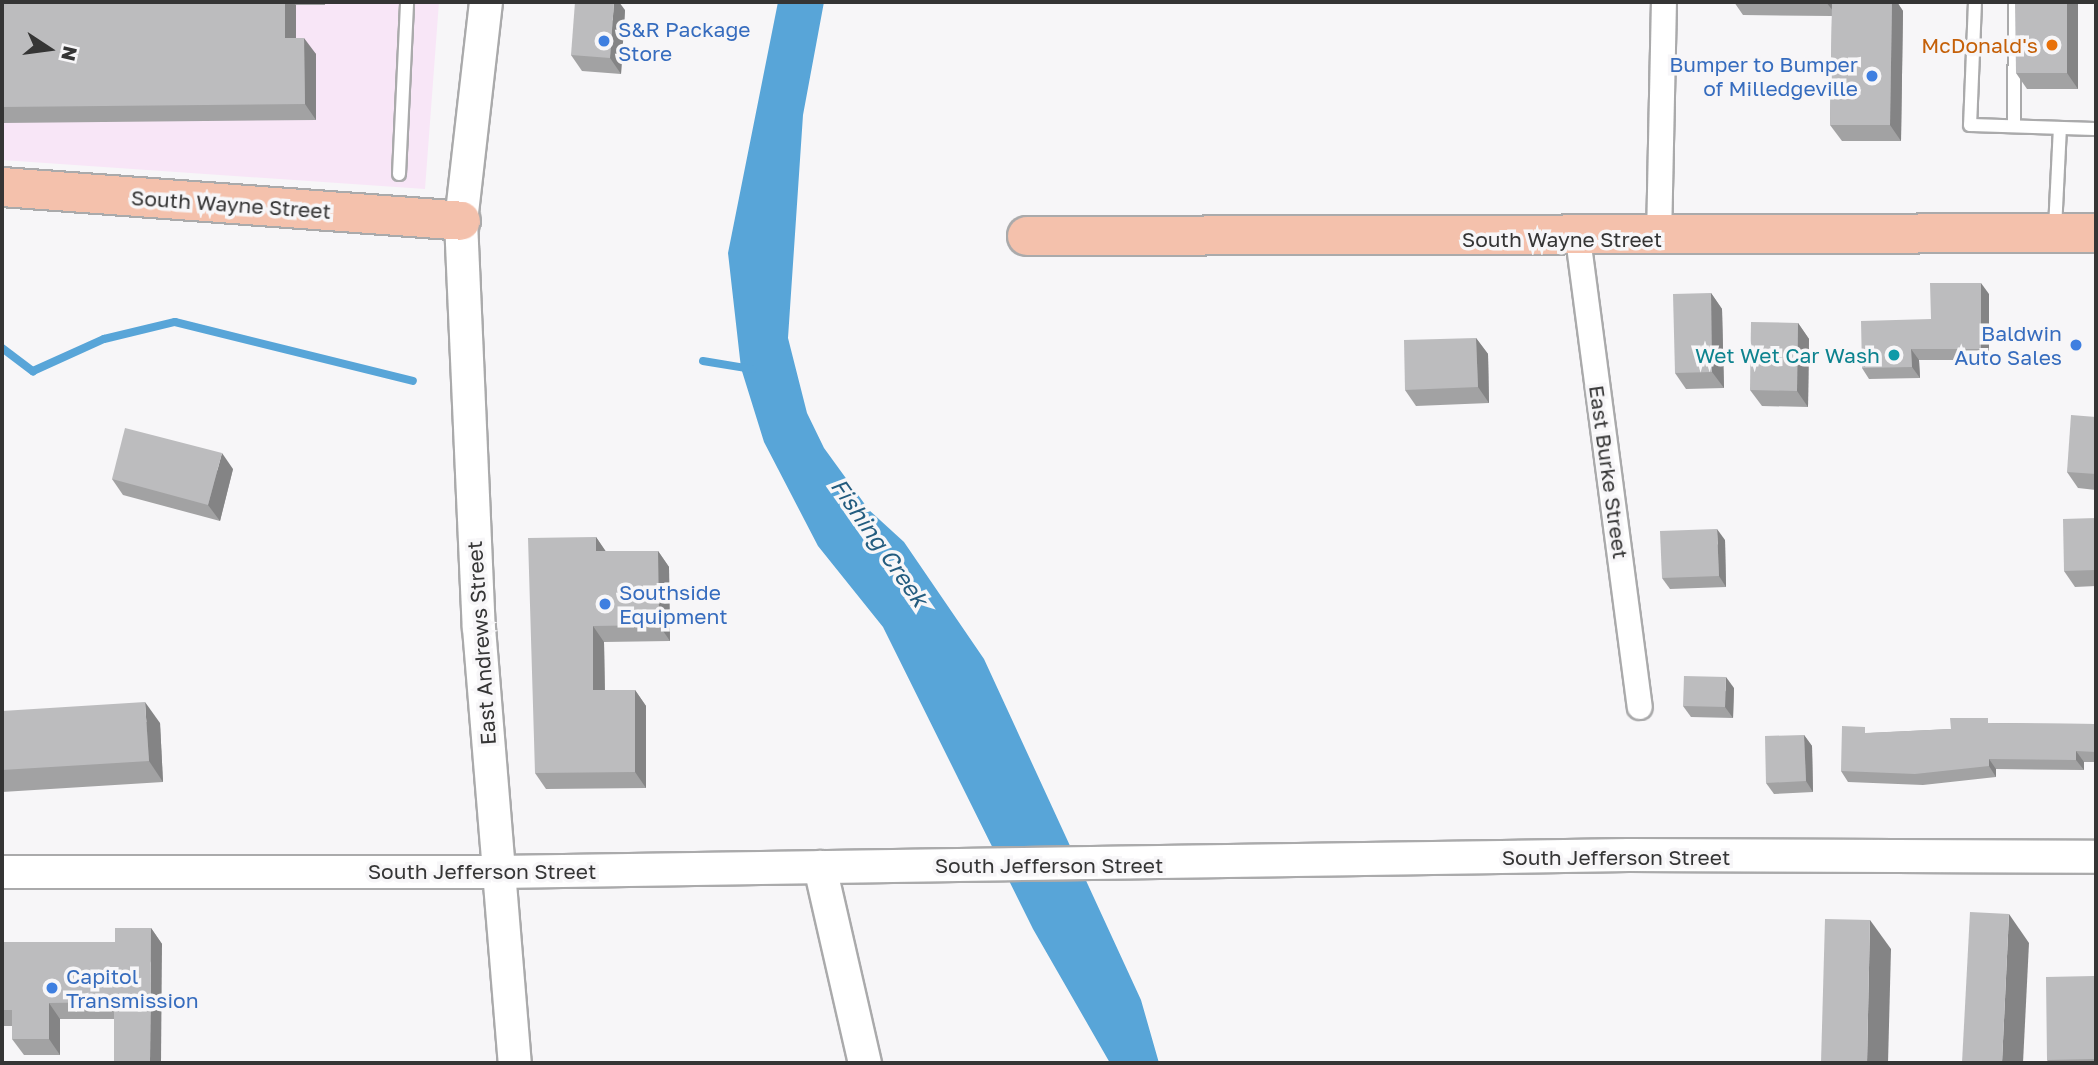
<!DOCTYPE html>
<style>
body{margin:0}
#map{position:relative;width:2098px;height:1065px;overflow:hidden;background:#f7f6f8;font-family:"Golos Text",sans-serif}
div>[style]{position:absolute}
.industrial>*{inset:0;background:#f8e6f7}
.water>*{inset:0;background:#58a5d8}
.stream>*{height:8px;margin:-4px;padding:0 4px;transform-origin:4px;border-radius:4px;background:#58a5d8}
.roads{filter:drop-shadow(2px 0 #aaaaab) drop-shadow(-2px 0 #aaaaab) drop-shadow(0 2px #aaaaab) drop-shadow(0 -2px #aaaaab)}
.service>*{height:12px;margin:-6px;padding:0 6px;transform-origin:6px;border-radius:6px;background:#fff}
.minor>*{height:24px;margin:-12px;padding:0 12px;transform-origin:12px;border-radius:12px;background:#fff}
.tertiary>*{height:32px;margin:-16px;padding:0 16px;transform-origin:16px;border-radius:16px;background:#fff}
.primary>*{height:38px;margin:-19px;padding:0 19px;transform-origin:19px;border-radius:19px;background:#f4c1ac}
.wall>*{inset:0;background:#a2a2a3}
.shaded-wall>*{inset:0;background:#848485}
.building>*{inset:0;background:#bcbcbe}
.dots>*{width:19px;height:19px;translate:-50% -50%;box-sizing:border-box;border:4px solid #f7f6f8;border-radius:50%}
span{translate:-50% -50%;white-space:nowrap;text-align:center;line-height:1.15;-webkit-text-stroke:7px #f7f6f8;paint-order:stroke}
.shop-label{font-size:21px;color:#366cbe}
.left{translate:0 -50%;text-align:left}
.right{translate:-100% -50%;text-align:right}
.food-label{font-size:21px;color:#c56008}
.street-label{font-size:21px;color:#353535}
.culture-label{font-size:21px;color:#0d838f}
.water-label{font-size:23px;color:#235c7f;font-style:italic}
.frame{position:absolute;inset:0;border:4px solid #353535;pointer-events:none}
.north{position:absolute;left:14px;top:14px;width:70px;height:70px;-webkit-text-stroke:5px #f7f6f8;paint-order:stroke;rotate:103deg;font-size:19px;font-weight:700;line-height:28px;text-align:center;color:#353535}
.north::after{content:'';display:block;margin:auto;width:24px;height:32px;background:#353535;clip-path:polygon(50% 0,100% 100%,50% 72%,0 100%)}
</style>
<div id="map">
<div class="industrial">
<i style="clip-path:polygon(2px 2px,439px 2px,425px 189px,2px 160px)"></i>
</div>
<div class="water">
<i style="clip-path:polygon(778px 2px,824px 2px,803px 115px,788px 338px,807px 413px,824px 448px,869px 510px,904px 542px,984px 659px,1141px 1000px,1159px 1063px,1110px 1063px,1033px 929px,883px 627px,818px 546px,764px 442px,741px 368px,728px 253px)"></i>
</div>
<div class="stream">
<i style="left:2px;top:348px;width:39px;rotate:37deg"></i>
<i style="left:33px;top:371px;width:78px;rotate:-24.3deg"></i>
<i style="left:104px;top:339px;width:73px;rotate:-13.5deg"></i>
<i style="left:175px;top:322px;width:245px;rotate:13.9deg"></i>
<i style="left:703px;top:361px;width:50px;rotate:9.3deg"></i>
</div>
<div class="roads">
<div class="service">
<i style="left:1975px;top:2px;width:123px;rotate:92.3deg"></i>
<i style="left:1970px;top:125px;width:126px;rotate:1.8deg"></i>
<i style="left:2014px;top:126px;width:124px;rotate:-89.5deg"></i>
<i style="left:399px;top:174px;width:172px;rotate:-87.3deg"></i>
<i style="left:2055px;top:229px;width:101px;rotate:-87.2deg"></i>
</div>
<div class="minor">
<i style="left:1578px;top:238px;width:473px;rotate:82.5deg"></i>
<i style="left:1659px;top:239px;width:237px;rotate:-88.8deg"></i>
</div>
<div class="tertiary">
<i style="left:486px;top:2px;width:220px;rotate:96.5deg"></i>
<i style="left:461px;top:221px;width:407px;rotate:87.5deg"></i>
<i style="left:479px;top:628px;width:436px;rotate:85.3deg"></i>
<i style="left:820px;top:867px;width:201px;rotate:77.1deg"></i>
<i style="left:2px;top:872px;width:495px"></i>
<i style="left:497px;top:872px;width:1132px;rotate:-0.86deg"></i>
<i style="left:1629px;top:855px;width:467px;rotate:0.2deg"></i>
</div>
<div class="primary">
<i style="left:2px;top:187px;width:460px;rotate:4.2deg"></i>
<i style="left:1027px;top:236px;width:1069px;rotate:-0.16deg"></i>
</div>
</div>
<div class="wall">
<i style="clip-path:polygon(2px 2px,325px 2px,325px 5px,296px 5px,296px 38px,316px 54px,316px 120px,2px 123px)"></i>
<i style="clip-path:polygon(1734px 2px,1897px 2px,1903px 11px,1901px 141px,1842px 141px,1830px 125px,1832px 16px,1743px 15px)"></i>
<i style="clip-path:polygon(2078px 2px,2078px 89px,2027px 89px,2016px 73px)"></i>
<i style="clip-path:polygon(625px 10px,621px 74px,582px 71px,571px 55px)"></i>
<i style="clip-path:polygon(1711px 293px,1722px 309px,1724px 388px,1686px 389px,1675px 373px)"></i>
<i style="clip-path:polygon(1989px 294px,1989px 360px,1919px 360px,1920px 378px,1869px 379px,1862px 368px,1931px 319px)"></i>
<i style="clip-path:polygon(1798px 323px,1809px 339px,1808px 407px,1762px 406px,1750px 390px)"></i>
<i style="clip-path:polygon(1476px 338px,1488px 354px,1489px 403px,1416px 406px,1405px 390px)"></i>
<i style="clip-path:polygon(2096px 417px,2096px 490px,2078px 488px,2067px 472px)"></i>
<i style="clip-path:polygon(233px 469px,220px 521px,123px 495px,112px 479px)"></i>
<i style="clip-path:polygon(2096px 518px,2096px 586px,2075px 587px,2064px 571px)"></i>
<i style="clip-path:polygon(596px 537px,605px 551px,658px 551px,669px 567px,670px 641px,604px 642px,605px 690px,635px 690px,646px 706px,646px 788px,546px 789px,535px 773px)"></i>
<i style="clip-path:polygon(1725px 540px,1726px 587px,1670px 589px,1662px 578px)"></i>
<i style="clip-path:polygon(1734px 688px,1733px 718px,1691px 717px,1683px 706px)"></i>
<i style="clip-path:polygon(2px 711px,160px 723px,163px 782px,2px 792px)"></i>
<i style="clip-path:polygon(1992px 723px,2096px 724px,2096px 762px,2084px 762px,2084px 770px,1996px 769px,1996px 777px,1923px 785px,1848px 782px,1841px 771px,1870px 733px,1951px 729px)"></i>
<i style="clip-path:polygon(1804px 735px,1812px 746px,1813px 792px,1774px 794px,1766px 783px)"></i>
<i style="clip-path:polygon(151px 928px,162px 944px,114px 1019px,60px 1019px,60px 1055px,24px 1055px,12px 1039px,12px 1026px,2px 1026px,2px 942px,115px 942px)"></i>
<i style="clip-path:polygon(2094px 976px,2096px 979px,2096px 1063px,2049px 1063px,2047px 1060px)"></i>
</div>
<div class="shaded-wall">
<i style="clip-path:polygon(285px 2px,293px 2px,296px 5px,296px 54px,285px 38px)"></i>
<i style="clip-path:polygon(614px 2px,619px 2px,625px 10px,621px 74px,610px 58px)"></i>
<i style="clip-path:polygon(1826px 2px,1837px 2px,1837px 16px)"></i>
<i style="clip-path:polygon(1892px 2px,1897px 2px,1903px 11px,1901px 141px,1890px 125px)"></i>
<i style="clip-path:polygon(2067px 2px,2078px 2px,2078px 89px,2067px 73px)"></i>
<i style="clip-path:polygon(304px 38px,316px 54px,316px 120px,305px 104px)"></i>
<i style="clip-path:polygon(1981px 283px,1989px 294px,1989px 360px,1981px 349px)"></i>
<i style="clip-path:polygon(1711px 293px,1722px 309px,1724px 388px,1712px 372px)"></i>
<i style="clip-path:polygon(1798px 323px,1809px 339px,1808px 407px,1797px 391px)"></i>
<i style="clip-path:polygon(1476px 338px,1488px 354px,1489px 403px,1478px 387px)"></i>
<i style="clip-path:polygon(1911px 349px,1919px 360px,1920px 378px,1912px 367px)"></i>
<i style="clip-path:polygon(222px 453px,233px 469px,220px 521px,208px 505px)"></i>
<i style="clip-path:polygon(1717px 529px,1725px 540px,1726px 587px,1719px 576px)"></i>
<i style="clip-path:polygon(596px 537px,607px 553px,596px 551px)"></i>
<i style="clip-path:polygon(658px 551px,669px 567px,670px 641px,659px 625px)"></i>
<i style="clip-path:polygon(593px 626px,604px 642px,605px 706px,593px 690px)"></i>
<i style="clip-path:polygon(1726px 677px,1734px 688px,1733px 718px,1725px 707px)"></i>
<i style="clip-path:polygon(635px 690px,646px 706px,646px 788px,635px 772px)"></i>
<i style="clip-path:polygon(145px 702px,160px 723px,163px 782px,149px 761px)"></i>
<i style="clip-path:polygon(1804px 735px,1812px 746px,1813px 792px,1806px 781px)"></i>
<i style="clip-path:polygon(2076px 751px,2084px 762px,2084px 770px,2076px 760px)"></i>
<i style="clip-path:polygon(1989px 759px,1996px 769px,1996px 777px,1989px 766px)"></i>
<i style="clip-path:polygon(2009px 914px,2029px 943px,2023px 1063px,2002px 1063px)"></i>
<i style="clip-path:polygon(1870px 920px,1891px 949px,1888px 1063px,1867px 1063px)"></i>
<i style="clip-path:polygon(151px 928px,162px 944px,161px 1063px,150px 1063px)"></i>
<i style="clip-path:polygon(2094px 976px,2096px 979px,2096px 1013px,2095px 1010px)"></i>
<i style="clip-path:polygon(49px 1003px,60px 1019px,60px 1055px,49px 1039px)"></i>
</div>
<div class="building">
<i style="clip-path:polygon(2px 2px,285px 2px,285px 38px,304px 38px,305px 104px,2px 107px)"></i>
<i style="clip-path:polygon(575px 2px,614px 2px,610px 58px,571px 55px)"></i>
<i style="clip-path:polygon(1832px 2px,1892px 2px,1890px 125px,1830px 125px)"></i>
<i style="clip-path:polygon(2015px 2px,2067px 2px,2067px 73px,2016px 73px)"></i>
<i style="clip-path:polygon(1930px 283px,1981px 283px,1981px 349px,1911px 349px,1912px 367px,1862px 368px,1861px 321px,1931px 319px)"></i>
<i style="clip-path:polygon(1711px 293px,1712px 372px,1675px 373px,1673px 294px)"></i>
<i style="clip-path:polygon(1751px 322px,1798px 323px,1797px 391px,1750px 390px)"></i>
<i style="clip-path:polygon(1476px 338px,1478px 387px,1405px 390px,1404px 340px)"></i>
<i style="clip-path:polygon(2071px 415px,2096px 417px,2096px 474px,2067px 472px)"></i>
<i style="clip-path:polygon(125px 428px,222px 453px,208px 505px,112px 479px)"></i>
<i style="clip-path:polygon(2096px 518px,2096px 570px,2064px 571px,2063px 519px)"></i>
<i style="clip-path:polygon(1717px 529px,1719px 576px,1662px 578px,1660px 531px)"></i>
<i style="clip-path:polygon(596px 537px,596px 551px,658px 551px,659px 625px,593px 626px,593px 690px,635px 690px,635px 772px,535px 773px,528px 538px)"></i>
<i style="clip-path:polygon(1684px 676px,1726px 677px,1725px 707px,1683px 706px)"></i>
<i style="clip-path:polygon(145px 702px,149px 761px,2px 770px,2px 711px)"></i>
<i style="clip-path:polygon(1950px 718px,1988px 718px,1988px 723px,2096px 724px,2096px 752px,2076px 751px,2076px 760px,1989px 759px,1989px 766px,1915px 774px,1841px 771px,1842px 726px,1865px 727px,1865px 733px,1951px 729px)"></i>
<i style="clip-path:polygon(1804px 735px,1806px 781px,1766px 783px,1765px 736px)"></i>
<i style="clip-path:polygon(1970px 912px,2009px 914px,2002px 1063px,1962px 1063px)"></i>
<i style="clip-path:polygon(1825px 919px,1870px 920px,1867px 1063px,1821px 1063px)"></i>
<i style="clip-path:polygon(115px 928px,151px 928px,150px 1063px,114px 1063px,114px 1002px,49px 1003px,49px 1039px,12px 1039px,12px 1010px,2px 1010px,2px 942px,115px 942px)"></i>
<i style="clip-path:polygon(2094px 976px,2095px 1010px,2096px 1010px,2095px 1059px,2047px 1060px,2046px 977px)"></i>
</div>
<div class="dots">
<i style="left:604px;top:41px;background:#3f7fe0"></i>
<i style="left:2052px;top:45px;background:#e8710a"></i>
<i style="left:1872px;top:76px;background:#3f7fe0"></i>
<i style="left:2076px;top:345px;background:#3f7fe0"></i>
<i style="left:1894px;top:355px;background:#0f9aa8"></i>
<i style="left:605px;top:604px;background:#3f7fe0"></i>
<i style="left:52px;top:988px;background:#3f7fe0"></i>
</div>
<div class="shop-label">
<span class="left" style="left:618px;top:41px">S&amp;R Package<br>Store</span>
<span class="right" style="left:1858px;top:76px">Bumper to Bumper<br>of Milledgeville</span>
<span class="right" style="left:2062px;top:345px">Baldwin<br>Auto Sales</span>
<span class="left" style="left:619px;top:604px">Southside<br>Equipment</span>
<span class="left" style="left:66px;top:988px">Capitol<br>Transmission</span>
</div>
<div class="food-label">
<span class="right" style="left:2038px;top:45px">McDonald's</span>
</div>
<div class="street-label">
<span style="left:231px;top:204px;rotate:4deg">South Wayne Street</span>
<span style="left:1562px;top:239px">South Wayne Street</span>
<span style="left:1609px;top:472px;rotate:82deg">East Burke Street</span>
<span style="left:481px;top:643px;rotate:-94deg">East Andrews Street</span>
<span style="left:1616px;top:857px">South Jefferson Street</span>
<span style="left:1049px;top:865px">South Jefferson Street</span>
<span style="left:482px;top:871px">South Jefferson Street</span>
</div>
<div class="culture-label">
<span class="right" style="left:1880px;top:355px">Wet Wet Car Wash</span>
</div>
<div class="water-label">
<span style="left:880px;top:542px;rotate:55deg">Fishing Creek</span>
</div>
<div class="frame"></div>
<div class="north">N</div>
</div>
